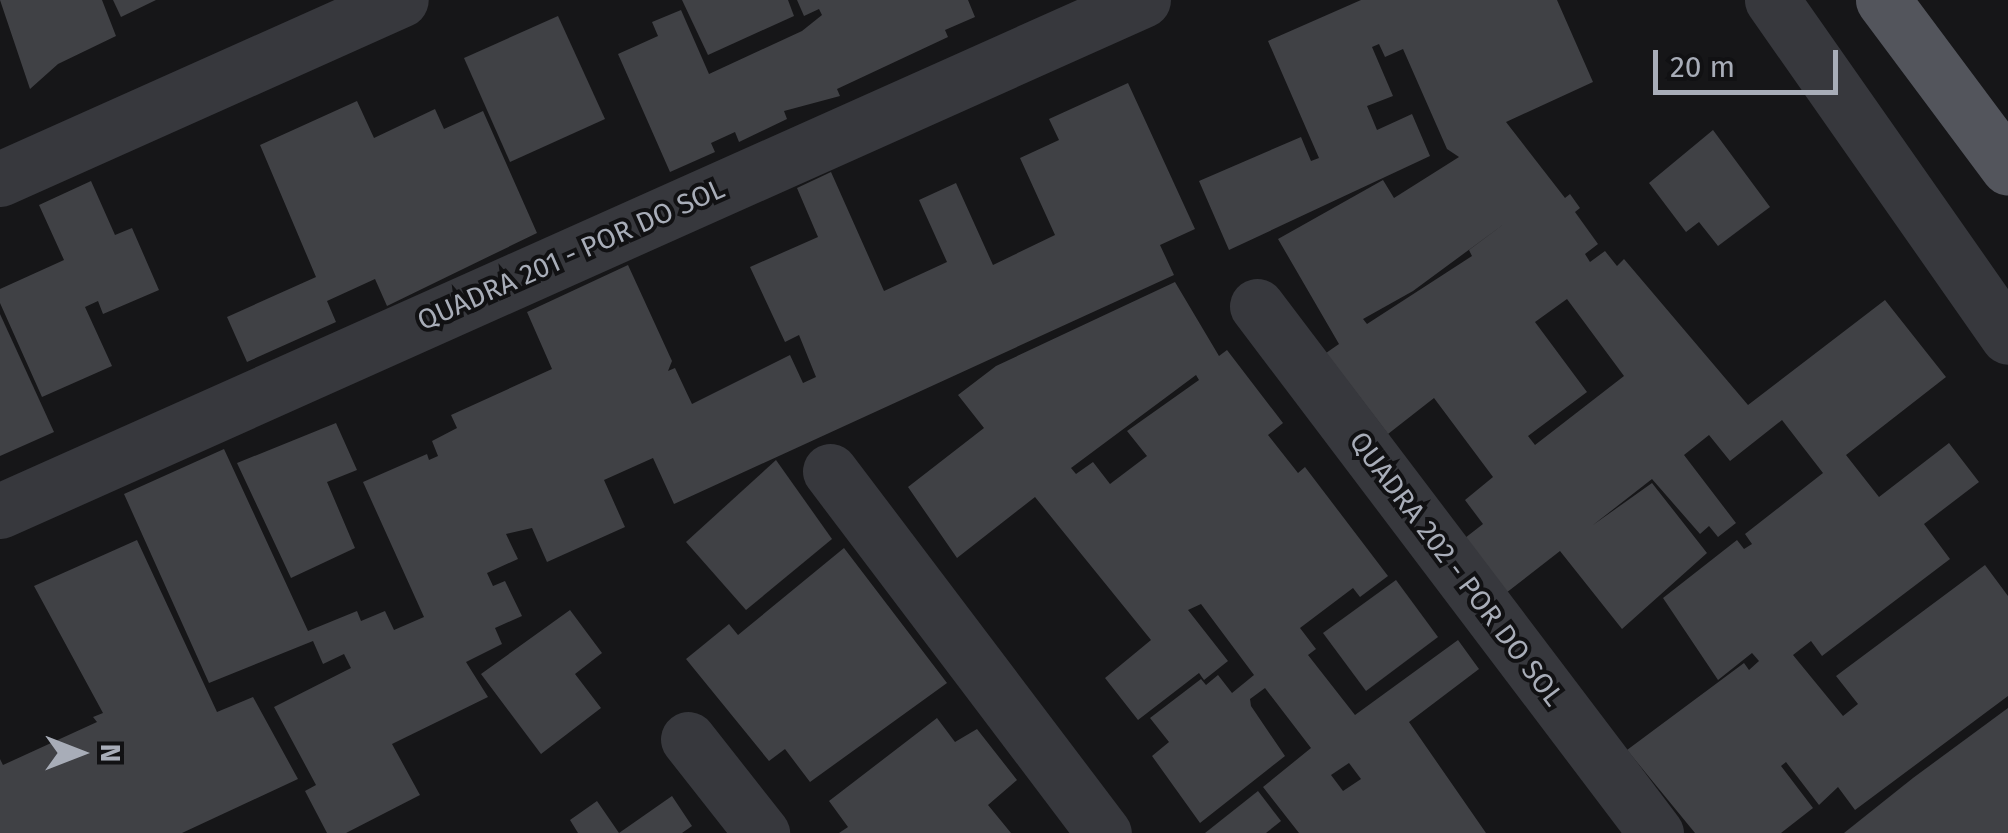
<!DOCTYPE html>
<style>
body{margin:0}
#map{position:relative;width:2008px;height:833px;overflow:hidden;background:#161618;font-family:"Fira Sans",sans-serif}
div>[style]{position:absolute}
.building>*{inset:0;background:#404145}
.minor>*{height:55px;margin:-27.5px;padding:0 27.5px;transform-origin:27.5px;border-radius:27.5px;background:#37383d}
.major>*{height:55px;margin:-27.5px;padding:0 27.5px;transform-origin:27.5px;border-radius:27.5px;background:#53555c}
span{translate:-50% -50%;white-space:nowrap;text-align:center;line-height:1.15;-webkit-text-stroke:8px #111113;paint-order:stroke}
.street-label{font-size:28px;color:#a8adb8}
.north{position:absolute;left:30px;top:703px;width:100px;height:100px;-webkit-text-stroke:8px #111113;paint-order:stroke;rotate:90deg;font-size:28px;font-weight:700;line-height:40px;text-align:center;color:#a8adb8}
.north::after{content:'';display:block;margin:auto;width:35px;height:45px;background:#a8adb8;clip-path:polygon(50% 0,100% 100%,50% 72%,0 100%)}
.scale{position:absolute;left:1653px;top:50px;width:185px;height:45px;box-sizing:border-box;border:5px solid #a8adb8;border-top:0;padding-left:12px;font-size:30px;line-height:35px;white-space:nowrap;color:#a8adb8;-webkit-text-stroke:8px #111113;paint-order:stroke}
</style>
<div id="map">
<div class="building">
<i style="clip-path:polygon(0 0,102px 0,116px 36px,58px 64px,30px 89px)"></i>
<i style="clip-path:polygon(113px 0,156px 0,121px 17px)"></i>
<i style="clip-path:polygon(682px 0,788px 0,794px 16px,708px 55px)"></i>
<i style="clip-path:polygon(797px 0,968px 0,975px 17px,945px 30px,948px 37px,837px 89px,840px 96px,784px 111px,787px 119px,739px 142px,735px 132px,711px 143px,715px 152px,670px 172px,618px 54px,658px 36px,652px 22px,681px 10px,709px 74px,802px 31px,822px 15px,819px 9px,804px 16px)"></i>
<i style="clip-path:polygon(evenodd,1361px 0,1557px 0,1593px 82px,1506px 122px,1565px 198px,1570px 194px,1580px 208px,1575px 212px,1598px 244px,1585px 254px,1590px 262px,1605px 251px,1617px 266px,1624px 259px,1748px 405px,1885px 300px,1946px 377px,1846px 455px,1879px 497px,1949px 443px,1979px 482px,1924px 524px,1950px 559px,1822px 656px,1811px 641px,1793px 655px,1843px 716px,1858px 704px,1836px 676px,1985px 565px,2008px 596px,2008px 696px,1855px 810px,1838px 787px,1819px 805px,1786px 762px,1781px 766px,1813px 808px,1781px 833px,1695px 833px,1627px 750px,1744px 663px,1749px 670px,1759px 661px,1752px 653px,1718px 680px,1663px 598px,1737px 540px,1744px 549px,1752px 544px,1745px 534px,1823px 473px,1782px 420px,1730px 461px,1709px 435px,1684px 455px,1736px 523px,1718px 537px,1709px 526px,1700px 534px,1652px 479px,1593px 525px,1652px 483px,1707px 553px,1622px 629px,1560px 551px,1506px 593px,1465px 538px,1483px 524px,1465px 500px,1493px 477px,1434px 398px,1388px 434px,1326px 353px,1339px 344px,1278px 239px,1383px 180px,1394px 198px,1459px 157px,1447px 149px,1403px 49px,1385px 57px,1379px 44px,1372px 47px,1393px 96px,1367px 106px,1377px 130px,1412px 114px,1430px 156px,1229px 250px,1199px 181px,1301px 137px,1311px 161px,1319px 158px,1268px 41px,1361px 0,1508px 221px,1469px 250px,1472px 256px,1367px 324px,1363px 319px,1413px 291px,1508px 221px,1361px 0,1567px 299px,1624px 376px,1535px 445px,1528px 436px,1587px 392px,1535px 322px,1567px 299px)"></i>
<i style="clip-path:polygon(558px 16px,605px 119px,510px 162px,464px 58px)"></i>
<i style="clip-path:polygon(1128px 83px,1195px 229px,1160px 245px,1174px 275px,674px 504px,653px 458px,604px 480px,625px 527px,547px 562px,532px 528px,506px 534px,518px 559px,487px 573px,493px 586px,505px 581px,522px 616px,495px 628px,502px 644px,466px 662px,488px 697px,392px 744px,420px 795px,346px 833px,327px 833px,305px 791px,316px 785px,274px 707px,351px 668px,344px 654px,323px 664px,313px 641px,209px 683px,124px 494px,224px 449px,308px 631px,357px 611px,361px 621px,385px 611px,394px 630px,424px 617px,363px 482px,427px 454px,429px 460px,438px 456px,432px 441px,457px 428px,451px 415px,552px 369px,527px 312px,628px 265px,672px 361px,668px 371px,675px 368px,692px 404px,790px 355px,803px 383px,816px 377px,799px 335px,785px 342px,750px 267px,818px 237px,797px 188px,831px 172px,884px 291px,947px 262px,919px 200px,956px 183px,993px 265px,1055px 235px,1020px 158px,1059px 140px,1049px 119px)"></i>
<i style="clip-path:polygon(357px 101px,374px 138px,435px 109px,444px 129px,483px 111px,537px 233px,387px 306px,375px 279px,327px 301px,336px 322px,247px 362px,227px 317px,316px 277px,260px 145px)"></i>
<i style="clip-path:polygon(1713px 130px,1770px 207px,1718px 246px,1699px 222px,1686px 232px,1649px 183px)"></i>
<i style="clip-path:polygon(91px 181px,115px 235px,132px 228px,159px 290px,103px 314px,98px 301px,85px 307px,112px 366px,42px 397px,0 303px,0 289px,64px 260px,39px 205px)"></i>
<i style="clip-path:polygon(evenodd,1175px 282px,1219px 356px,1227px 350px,1283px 423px,1268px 435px,1298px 473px,1305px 467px,1388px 576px,1360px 597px,1353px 588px,1300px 628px,1316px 649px,1308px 655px,1355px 715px,1458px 640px,1479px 669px,1409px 722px,1486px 833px,1299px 833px,1263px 787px,1311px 748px,1265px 688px,1250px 699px,1251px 706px,1285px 756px,1200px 823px,1152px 756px,1169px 742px,1150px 718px,1201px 679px,1206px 685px,1218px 675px,1232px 693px,1254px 675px,1201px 604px,1188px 610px,1228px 661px,1204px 680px,1199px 673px,1138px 720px,1105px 678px,1151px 640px,1035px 497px,957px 558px,908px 487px,984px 428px,958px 395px,996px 366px,1175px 282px,1196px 375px,1199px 380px,1127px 431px,1147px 456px,1110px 484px,1093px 462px,1076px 474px,1071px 468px,1196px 375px,1175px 282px,1349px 763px,1361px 779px,1343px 791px,1331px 775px,1349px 763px)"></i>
<i style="clip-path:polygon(0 314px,54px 432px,0 456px)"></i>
<i style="clip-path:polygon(336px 423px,357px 470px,327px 482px,355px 548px,291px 578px,237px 463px)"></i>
<i style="clip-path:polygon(776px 460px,832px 539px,746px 610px,686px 542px)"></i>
<i style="clip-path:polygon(137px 540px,217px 712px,253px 697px,298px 779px,182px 833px,0 833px,0 759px,3px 765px,97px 722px,93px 717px,103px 713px,34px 586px)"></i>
<i style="clip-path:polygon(844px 548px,947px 683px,810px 782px,785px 749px,769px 761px,686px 659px,729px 624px,738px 635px)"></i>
<i style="clip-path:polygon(1396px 580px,1438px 637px,1366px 691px,1323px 633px)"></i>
<i style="clip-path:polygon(570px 610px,602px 653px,575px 674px,601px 708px,541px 754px,481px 674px)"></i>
<i style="clip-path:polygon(2008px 708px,2008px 833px,1844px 833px,1913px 778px)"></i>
<i style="clip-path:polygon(937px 718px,955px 742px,977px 729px,1017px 780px,988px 805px,1011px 833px,839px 833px,848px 827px,829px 801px)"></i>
<i style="clip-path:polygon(1258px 791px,1281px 821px,1266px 833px,1205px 833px)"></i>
<i style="clip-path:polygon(672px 796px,692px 826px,682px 833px,578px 833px,570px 820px,597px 801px,619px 833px)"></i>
</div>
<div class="minor">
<i style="left:1772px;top:0;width:411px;rotate:55deg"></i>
<i style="left:0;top:179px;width:439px;rotate:-24.1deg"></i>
<i style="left:1257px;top:306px;width:661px;rotate:52.87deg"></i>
<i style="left:830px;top:471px;width:454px;rotate:52.9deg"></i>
<i style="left:0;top:511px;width:1252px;rotate:-24.09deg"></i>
<i style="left:688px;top:739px;width:120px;rotate:51.8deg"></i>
</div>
<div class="major">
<i style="left:1883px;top:0;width:209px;rotate:53.3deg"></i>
</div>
<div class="street-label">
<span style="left:571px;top:255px;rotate:-24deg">QUADRA 201 - POR DO SOL</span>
<span style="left:1456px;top:569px;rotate:53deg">QUADRA 202 - POR DO SOL</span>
</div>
<div class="north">N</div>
<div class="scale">20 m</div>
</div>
